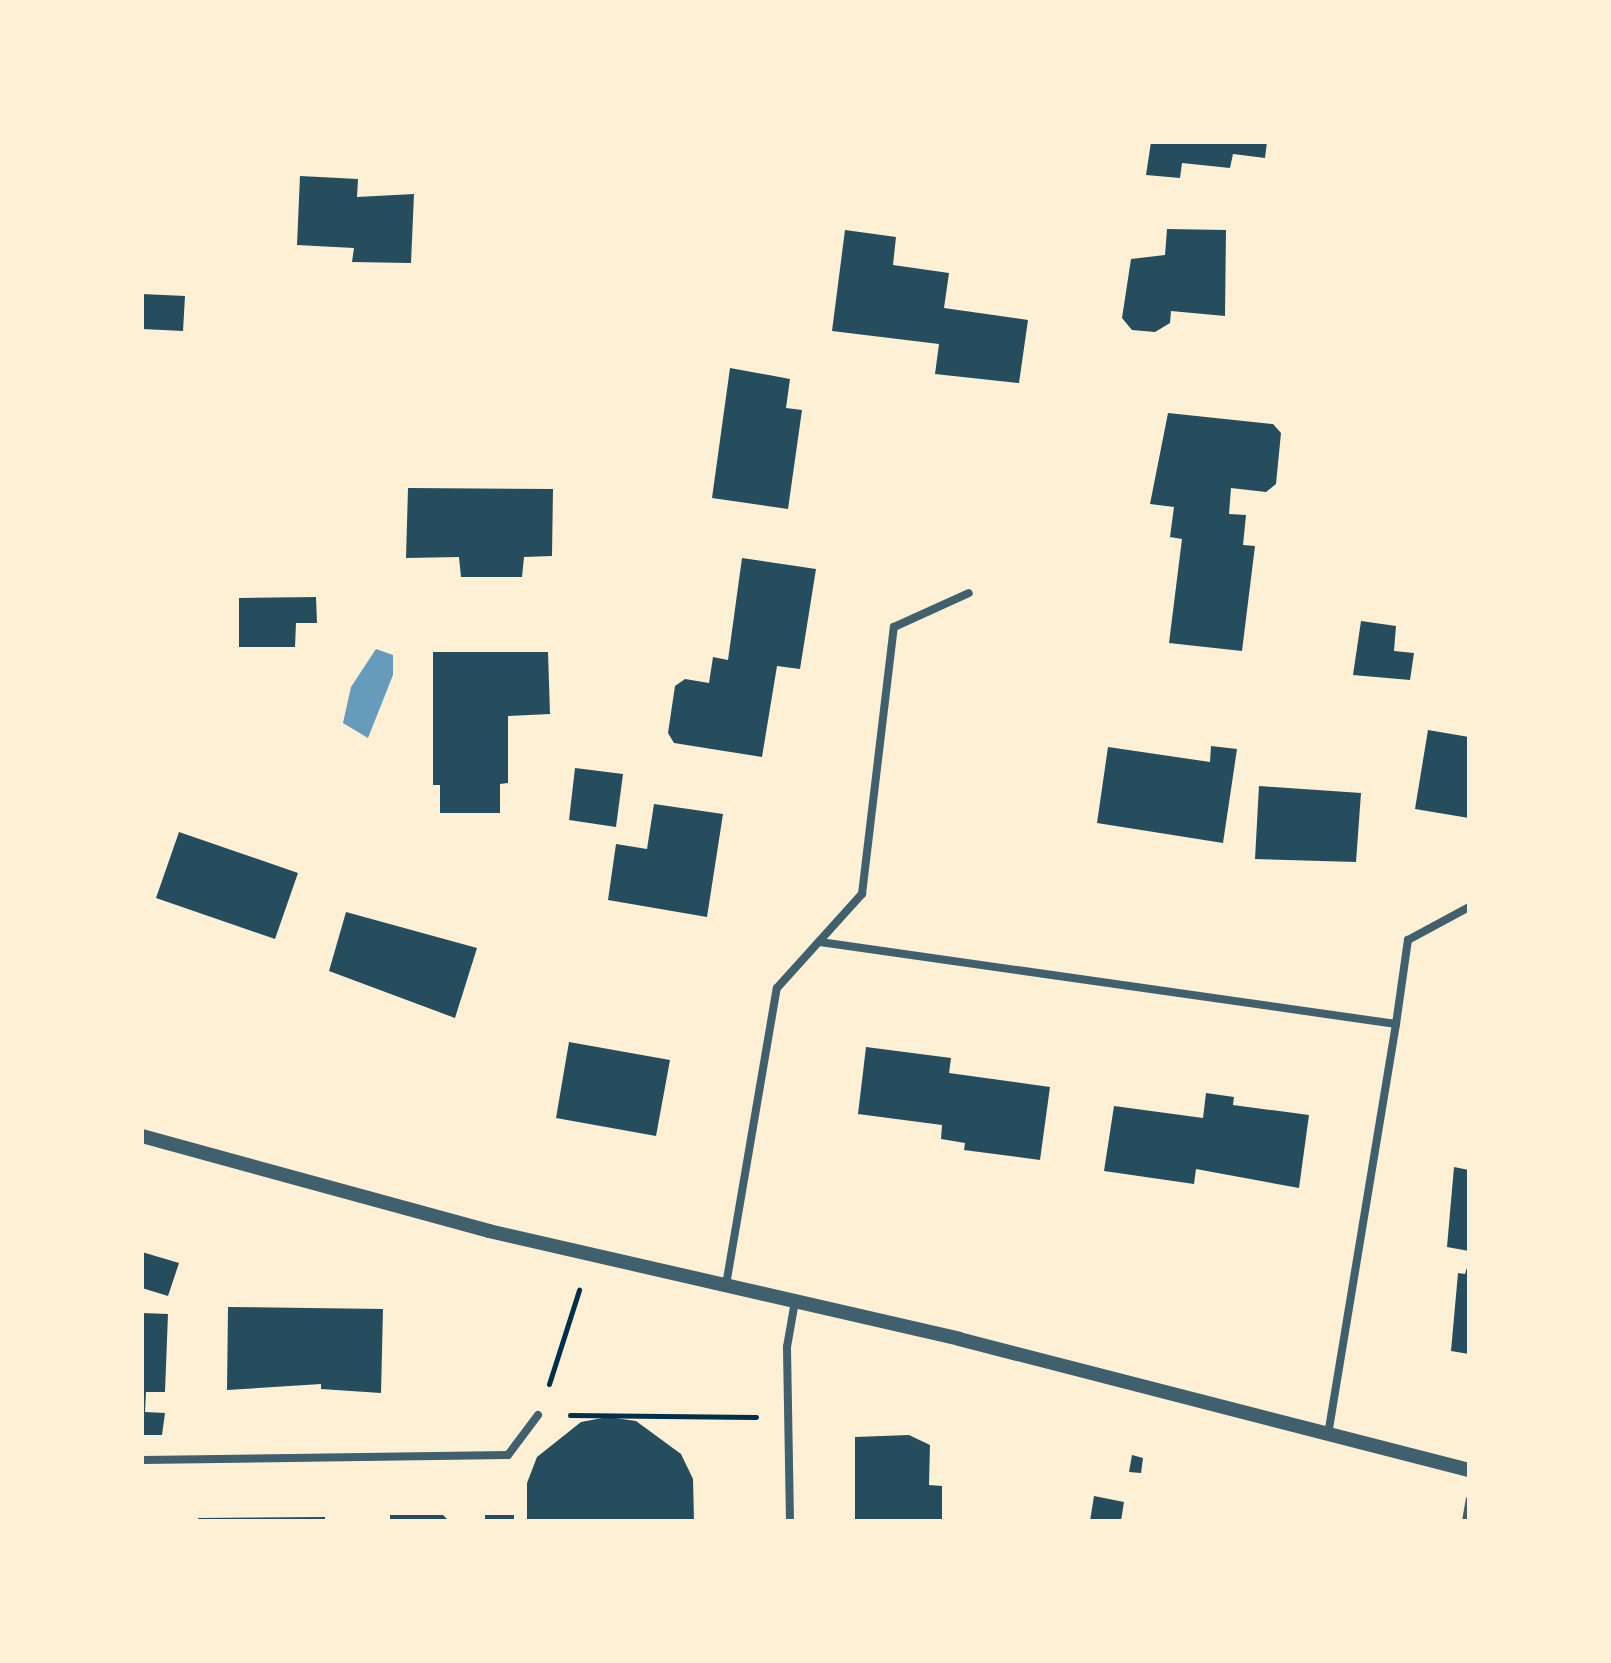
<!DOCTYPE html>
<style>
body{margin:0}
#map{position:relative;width:1611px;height:1663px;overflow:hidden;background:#fdf0d5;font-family:Bitter,serif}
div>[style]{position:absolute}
.water>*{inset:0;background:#669bbc}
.building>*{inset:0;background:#264d5e}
.path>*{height:5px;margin:-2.5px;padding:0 2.5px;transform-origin:2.5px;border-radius:2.5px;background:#003049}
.service>*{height:6px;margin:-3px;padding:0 3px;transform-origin:3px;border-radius:3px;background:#3f606c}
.minor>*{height:8px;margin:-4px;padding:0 4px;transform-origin:4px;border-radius:4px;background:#3f606c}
.tertiary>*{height:14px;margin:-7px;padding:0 7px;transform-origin:7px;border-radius:7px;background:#3f606c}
span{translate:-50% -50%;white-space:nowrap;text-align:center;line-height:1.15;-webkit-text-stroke:8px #fdf0d5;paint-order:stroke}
.frame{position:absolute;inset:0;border:144px solid #fdf0d5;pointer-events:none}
</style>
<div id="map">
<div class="water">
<i style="clip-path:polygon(376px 649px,393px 655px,393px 675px,368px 738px,343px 723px,351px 687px)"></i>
</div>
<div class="building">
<i style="clip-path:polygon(1151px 142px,1267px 142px,1265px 158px,1233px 154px,1230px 168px,1182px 163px,1180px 178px,1146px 175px)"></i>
<i style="clip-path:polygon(300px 176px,358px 179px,357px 197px,414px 194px,411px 263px,352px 262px,354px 248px,297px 245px)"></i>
<i style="clip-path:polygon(1167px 229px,1226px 230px,1225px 316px,1171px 311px,1170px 323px,1155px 332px,1132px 330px,1122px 318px,1131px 259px,1165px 255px)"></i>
<i style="clip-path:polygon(845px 230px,896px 237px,893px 265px,949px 273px,944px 308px,1028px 320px,1019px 383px,935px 374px,939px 344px,832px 331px)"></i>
<i style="clip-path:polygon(142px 294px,185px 296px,183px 331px,142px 329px)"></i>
<i style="clip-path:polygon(730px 368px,790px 379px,786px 408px,802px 410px,788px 509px,712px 498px)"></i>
<i style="clip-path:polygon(1168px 413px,1273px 424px,1281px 433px,1276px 484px,1266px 492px,1231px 488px,1229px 514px,1246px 515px,1243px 545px,1255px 546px,1242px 651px,1169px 643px,1182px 539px,1170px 537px,1174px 507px,1150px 504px)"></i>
<i style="clip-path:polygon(408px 488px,553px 489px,552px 556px,524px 557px,522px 577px,461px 577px,459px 557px,406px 558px)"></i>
<i style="clip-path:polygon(742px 558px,816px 569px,800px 669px,777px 666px,762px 757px,674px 743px,668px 733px,675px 686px,685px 679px,709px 683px,713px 657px,728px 660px)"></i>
<i style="clip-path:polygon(316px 597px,317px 623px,296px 623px,295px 647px,239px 647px,239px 598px)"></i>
<i style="clip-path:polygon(1361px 621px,1396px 626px,1394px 651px,1414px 653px,1410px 680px,1353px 675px)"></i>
<i style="clip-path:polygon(433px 652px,548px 652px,550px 714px,508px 716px,508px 783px,500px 784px,500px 813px,440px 813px,440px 785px,433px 785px)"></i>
<i style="clip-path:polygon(1428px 730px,1469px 737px,1469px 818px,1415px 809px)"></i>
<i style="clip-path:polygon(1211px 746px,1237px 749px,1223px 843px,1097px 823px,1108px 747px,1210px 762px)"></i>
<i style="clip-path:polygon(575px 768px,623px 774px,616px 827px,569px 820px)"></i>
<i style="clip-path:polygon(1259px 786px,1361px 793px,1356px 862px,1255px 859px)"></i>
<i style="clip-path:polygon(654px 804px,723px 814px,707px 917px,608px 900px,616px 844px,647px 849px)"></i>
<i style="clip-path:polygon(179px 832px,298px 873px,275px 939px,156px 898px)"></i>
<i style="clip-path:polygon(346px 912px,477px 948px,455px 1018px,329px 971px)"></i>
<i style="clip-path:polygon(569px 1042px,670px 1060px,656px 1136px,556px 1118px)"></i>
<i style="clip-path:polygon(866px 1047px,951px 1058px,949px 1073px,1050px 1087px,1040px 1160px,964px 1150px,965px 1143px,941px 1139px,942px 1125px,858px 1114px)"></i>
<i style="clip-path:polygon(1206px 1093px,1234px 1097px,1233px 1105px,1309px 1115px,1299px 1188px,1196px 1169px,1194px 1184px,1104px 1171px,1114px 1106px,1203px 1118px)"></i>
<i style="clip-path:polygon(1454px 1167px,1469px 1170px,1469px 1251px,1447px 1247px)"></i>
<i style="clip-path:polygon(142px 1252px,179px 1263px,168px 1296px,142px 1288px)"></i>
<i style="clip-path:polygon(1469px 1261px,1469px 1354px,1451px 1351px,1458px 1273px,1465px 1274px)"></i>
<i style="clip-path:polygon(228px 1307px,383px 1309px,381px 1393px,321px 1389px,321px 1384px,227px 1390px)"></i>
<i style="clip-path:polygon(142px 1313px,168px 1314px,165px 1392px,146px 1392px,145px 1412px,165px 1413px,162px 1435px,142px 1435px)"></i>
<i style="clip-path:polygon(608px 1417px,636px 1421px,681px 1454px,693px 1479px,694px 1521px,527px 1521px,527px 1483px,537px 1457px,581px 1422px)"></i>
<i style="clip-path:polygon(909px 1435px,930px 1445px,929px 1485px,942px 1486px,942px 1521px,855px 1521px,855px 1437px)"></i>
<i style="clip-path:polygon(1132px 1455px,1143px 1458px,1141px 1473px,1129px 1472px)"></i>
<i style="clip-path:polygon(1094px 1496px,1124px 1502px,1121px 1521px,1090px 1521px)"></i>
<i style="clip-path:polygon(390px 1515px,443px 1515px,449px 1521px,390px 1521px)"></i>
<i style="clip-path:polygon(485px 1515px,514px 1515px,514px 1521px,485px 1521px)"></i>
<i style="clip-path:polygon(325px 1517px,325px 1521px,198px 1521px,198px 1518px)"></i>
</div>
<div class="path">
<i style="left:549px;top:1384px;width:99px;rotate:-72.3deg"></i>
<i style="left:570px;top:1415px;width:186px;rotate:0.6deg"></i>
</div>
<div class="service">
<i style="left:1465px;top:1521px;width:22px;rotate:-80deg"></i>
</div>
<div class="minor">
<i style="left:820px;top:942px;width:582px;rotate:8.1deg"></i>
<i style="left:1396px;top:1024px;width:415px;rotate:99.4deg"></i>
<i style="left:1396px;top:1024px;width:85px;rotate:-81.9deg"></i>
<i style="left:1408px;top:940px;width:69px;rotate:-28.4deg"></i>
<i style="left:726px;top:1285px;width:301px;rotate:-80.3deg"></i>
<i style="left:777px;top:988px;width:127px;rotate:-47.9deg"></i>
<i style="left:862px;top:894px;width:269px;rotate:-83.2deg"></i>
<i style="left:894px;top:627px;width:82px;rotate:-24.4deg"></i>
<i style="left:142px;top:1460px;width:366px;rotate:-0.8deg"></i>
<i style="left:508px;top:1455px;width:50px;rotate:-53.1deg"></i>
<i style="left:790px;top:1521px;width:174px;rotate:-91deg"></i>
<i style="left:787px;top:1347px;width:47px;rotate:-80.1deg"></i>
</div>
<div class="tertiary">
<i style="left:142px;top:1136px;width:360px;rotate:15.3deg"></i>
<i style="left:489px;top:1231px;width:482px;rotate:12.9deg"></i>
<i style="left:959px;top:1339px;width:527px;rotate:14.41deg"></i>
</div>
<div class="frame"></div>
</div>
